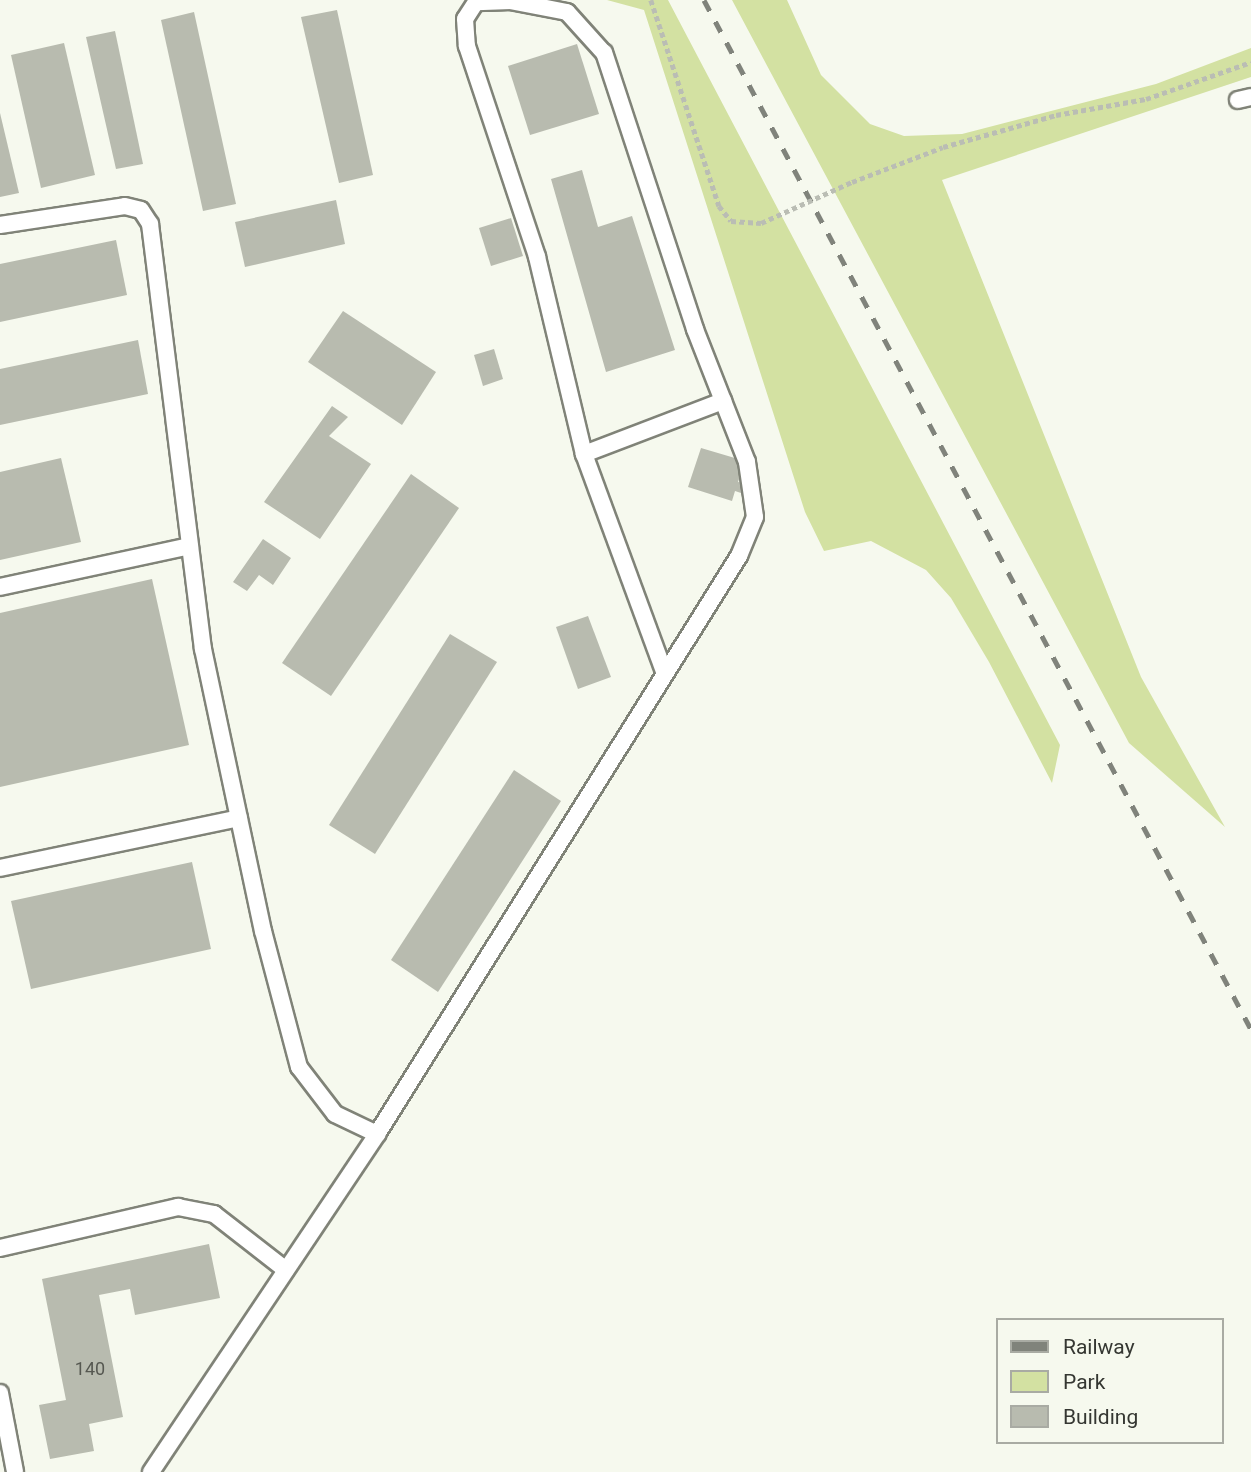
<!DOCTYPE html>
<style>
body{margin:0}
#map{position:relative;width:1251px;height:1472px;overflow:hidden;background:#f6f9ee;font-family:Roboto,sans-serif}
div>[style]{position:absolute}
.green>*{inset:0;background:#d3e1a2}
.building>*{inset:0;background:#b8bbaf}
.path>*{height:4.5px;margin-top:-2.25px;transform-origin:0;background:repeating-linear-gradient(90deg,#babdb4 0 5px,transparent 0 8.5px)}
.roads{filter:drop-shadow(2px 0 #808378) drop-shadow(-2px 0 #808378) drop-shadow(0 2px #808378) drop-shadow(0 -2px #808378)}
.lane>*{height:16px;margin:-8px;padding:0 8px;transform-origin:8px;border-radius:8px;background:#fff}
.rail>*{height:5px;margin-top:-2.5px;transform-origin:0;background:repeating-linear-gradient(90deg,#80837b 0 12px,transparent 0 24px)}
.path-bridge>*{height:4.5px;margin-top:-2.25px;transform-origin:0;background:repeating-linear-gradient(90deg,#babdb4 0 5px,transparent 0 8.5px)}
span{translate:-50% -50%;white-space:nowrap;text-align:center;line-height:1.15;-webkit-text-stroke:6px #f6f9ee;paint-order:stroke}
.number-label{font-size:18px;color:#565851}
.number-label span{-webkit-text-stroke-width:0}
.legend{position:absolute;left:996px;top:1318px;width:228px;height:126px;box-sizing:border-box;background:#f6f9ee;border:2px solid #a9aba3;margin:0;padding:9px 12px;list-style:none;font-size:21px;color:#353732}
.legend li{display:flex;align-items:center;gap:14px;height:35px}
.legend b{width:35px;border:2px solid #a9aba3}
</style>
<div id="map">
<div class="green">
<i style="clip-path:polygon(607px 0,668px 0,1060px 745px,1052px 783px,989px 662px,951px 598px,926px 570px,871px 541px,824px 551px,805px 512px,644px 10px)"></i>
<i style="clip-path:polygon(732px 0,787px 0,821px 75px,870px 124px,904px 136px,962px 134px,1156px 84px,1251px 48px,1251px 77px,942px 180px,1141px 677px,1225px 827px,1129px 743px)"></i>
</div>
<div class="building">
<i style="clip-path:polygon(337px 10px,373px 175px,339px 183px,301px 17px)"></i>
<i style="clip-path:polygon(194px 12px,236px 204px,203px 211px,161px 20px)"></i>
<i style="clip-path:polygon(115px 31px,143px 164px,116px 169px,86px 37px)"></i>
<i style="clip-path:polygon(64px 43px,95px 175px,41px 188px,11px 55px)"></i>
<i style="clip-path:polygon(577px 44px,599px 114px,530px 135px,508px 66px)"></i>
<i style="clip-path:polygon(0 113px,19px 193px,0 197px)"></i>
<i style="clip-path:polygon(582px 170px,598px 227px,632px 216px,675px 350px,606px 372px,551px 179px)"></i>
<i style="clip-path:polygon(336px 200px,345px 244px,245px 267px,235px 222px)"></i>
<i style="clip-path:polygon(511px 218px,523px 256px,491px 266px,479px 228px)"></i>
<i style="clip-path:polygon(116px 240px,127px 295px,0 322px,0 264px)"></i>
<i style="clip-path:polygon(343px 311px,436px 372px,402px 425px,308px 362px)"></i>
<i style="clip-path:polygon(138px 340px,148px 394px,0 425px,0 369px)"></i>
<i style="clip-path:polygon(494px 349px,503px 379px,483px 386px,474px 355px)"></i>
<i style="clip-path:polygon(332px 406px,348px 417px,329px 436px,371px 464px,320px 539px,264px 502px)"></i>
<i style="clip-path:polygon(701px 448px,745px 461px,738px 482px,747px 484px,744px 494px,735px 491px,732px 501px,688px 487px)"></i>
<i style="clip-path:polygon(61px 458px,81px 542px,0 560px,0 472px)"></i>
<i style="clip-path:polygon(411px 474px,459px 508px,331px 696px,282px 663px)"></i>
<i style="clip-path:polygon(263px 539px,291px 558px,273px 585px,259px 575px,247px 591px,233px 582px)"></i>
<i style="clip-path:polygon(152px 579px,189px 745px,0 787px,0 613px)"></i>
<i style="clip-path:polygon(588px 616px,611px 677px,578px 689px,556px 627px)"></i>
<i style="clip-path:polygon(450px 634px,497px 662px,375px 854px,329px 825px)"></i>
<i style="clip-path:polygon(514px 770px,561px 801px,438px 992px,391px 960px)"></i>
<i style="clip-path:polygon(192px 862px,211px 949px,31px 989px,11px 901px)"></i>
<i style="clip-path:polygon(209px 1244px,220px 1298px,135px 1315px,130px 1289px,99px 1295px,123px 1417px,89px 1424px,94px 1451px,50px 1459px,39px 1405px,66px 1400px,42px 1279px)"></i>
</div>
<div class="path">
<i style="left:651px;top:0;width:217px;rotate:71.7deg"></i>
<i style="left:719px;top:206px;width:19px;rotate:51deg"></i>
<i style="left:731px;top:221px;width:30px;rotate:4deg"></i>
<i style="left:852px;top:182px;width:97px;rotate:-21deg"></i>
<i style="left:943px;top:147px;width:117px;rotate:-15.8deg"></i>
<i style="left:1056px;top:115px;width:91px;rotate:-10.1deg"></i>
<i style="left:1146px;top:99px;width:111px;rotate:-19.4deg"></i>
</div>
<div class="roads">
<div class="lane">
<i style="left:1238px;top:100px;width:13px;rotate:-13deg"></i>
<i style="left:0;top:225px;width:126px;rotate:-8.6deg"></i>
<i style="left:125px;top:206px;width:16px;rotate:14deg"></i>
<i style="left:141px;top:210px;width:17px;rotate:57deg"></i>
<i style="left:150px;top:224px;width:428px;rotate:82.9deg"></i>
<i style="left:203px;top:649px;width:288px;rotate:78deg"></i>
<i style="left:263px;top:931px;width:141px;rotate:75.2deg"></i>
<i style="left:299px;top:1067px;width:59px;rotate:52.5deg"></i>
<i style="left:335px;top:1114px;width:47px;rotate:25.5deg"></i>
<i style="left:584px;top:454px;width:149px;rotate:-20.9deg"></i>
<i style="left:0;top:587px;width:194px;rotate:-12.2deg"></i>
<i style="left:0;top:868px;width:244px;rotate:-11.8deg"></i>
<i style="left:0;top:1248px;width:183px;rotate:-13deg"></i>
<i style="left:178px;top:1207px;width:37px;rotate:11deg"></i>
<i style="left:214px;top:1214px;width:91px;rotate:37.9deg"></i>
<i style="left:0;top:1393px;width:80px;rotate:79.2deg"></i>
<i style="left:151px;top:1472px;width:407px;rotate:-56.2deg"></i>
<i style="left:377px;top:1134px;width:682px;rotate:-57.94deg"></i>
<i style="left:739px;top:556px;width:42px;rotate:-67.7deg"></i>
<i style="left:755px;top:517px;width:56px;rotate:-98.3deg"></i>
<i style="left:747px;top:462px;width:143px;rotate:-111.4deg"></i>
<i style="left:695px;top:329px;width:291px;rotate:-108.2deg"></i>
<i style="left:604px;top:53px;width:55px;rotate:-132.1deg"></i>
<i style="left:567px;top:12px;width:57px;rotate:-168.9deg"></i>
<i style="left:511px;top:1px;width:35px;rotate:178deg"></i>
<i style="left:476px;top:2px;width:20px;rotate:123deg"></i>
<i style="left:465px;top:19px;width:27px;rotate:86deg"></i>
<i style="left:467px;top:46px;width:222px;rotate:71.6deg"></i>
<i style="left:537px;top:257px;width:203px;rotate:76.6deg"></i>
<i style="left:584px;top:454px;width:232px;rotate:69.8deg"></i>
</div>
</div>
<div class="rail">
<i style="left:704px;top:0;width:1165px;rotate:62.01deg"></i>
</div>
<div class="path-bridge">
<i style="left:761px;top:223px;width:100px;rotate:-24.3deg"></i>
</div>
<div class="number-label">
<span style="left:90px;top:1369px">140</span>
</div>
<ul class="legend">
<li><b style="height:9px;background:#80837b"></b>Railway</li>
<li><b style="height:19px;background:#d3e1a2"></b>Park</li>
<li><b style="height:19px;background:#b8bbaf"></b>Building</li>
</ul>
</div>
